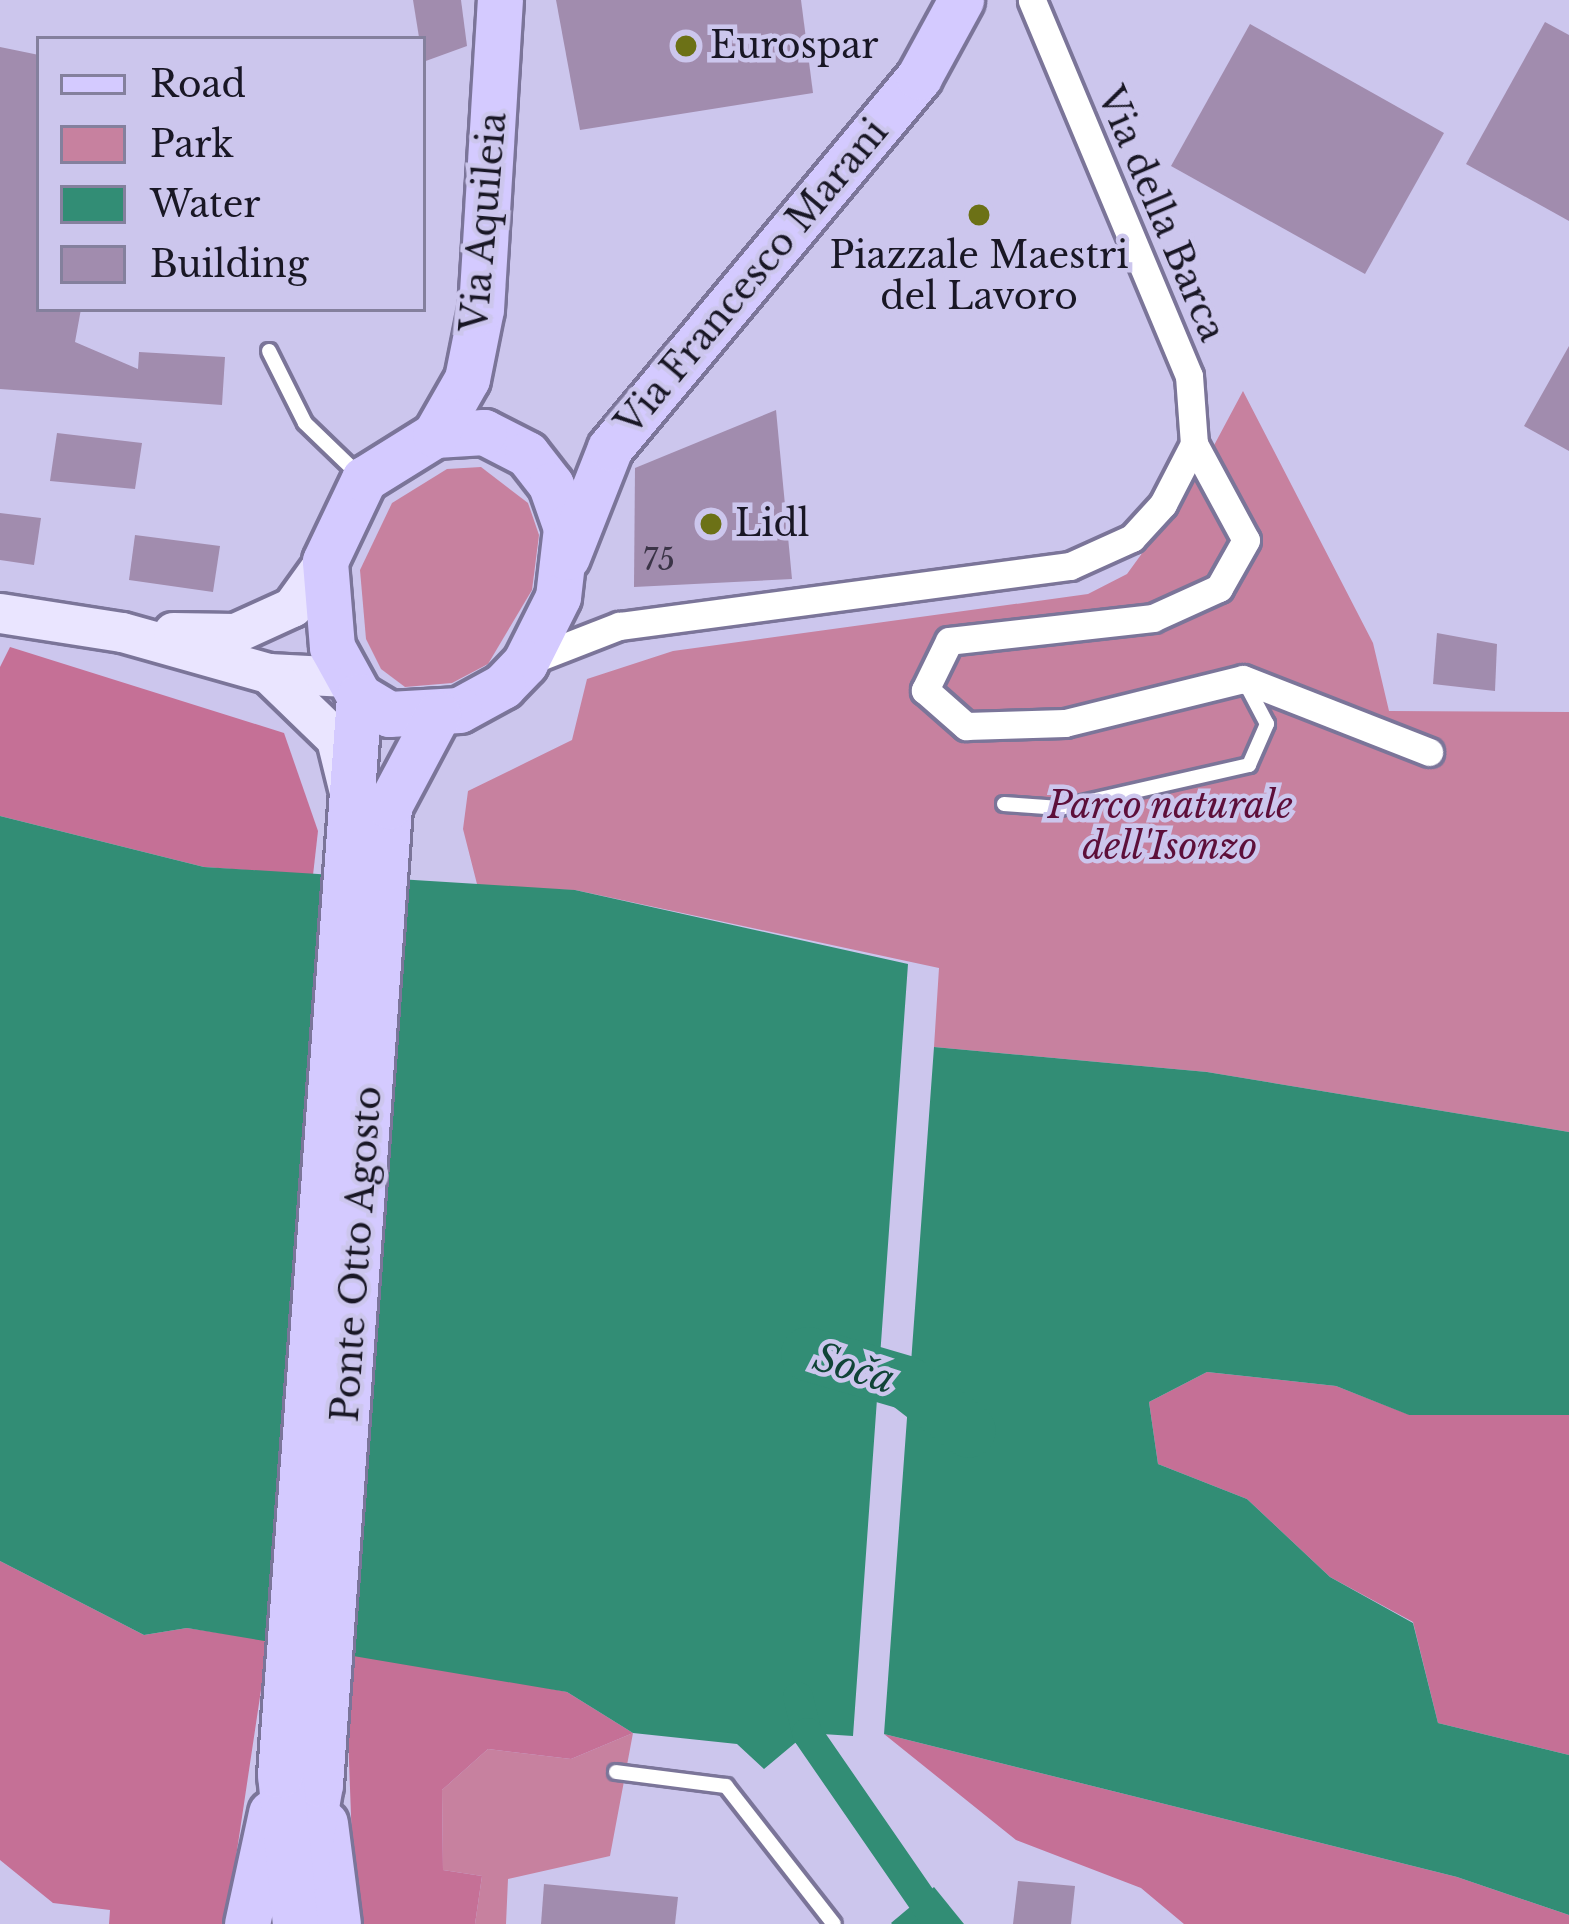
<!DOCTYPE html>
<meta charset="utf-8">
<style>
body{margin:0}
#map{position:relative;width:1569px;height:1924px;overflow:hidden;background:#ccc6ed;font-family:"Libre Baskerville",serif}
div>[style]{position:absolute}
.green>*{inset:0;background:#c7819f}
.forest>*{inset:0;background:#c57096}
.water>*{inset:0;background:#328d75}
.canal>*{height:30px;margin:-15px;padding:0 15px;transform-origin:15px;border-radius:15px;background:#328d75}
.river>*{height:54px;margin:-27px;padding:0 27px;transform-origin:27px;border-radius:27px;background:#328d75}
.building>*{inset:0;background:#a18cae}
.roads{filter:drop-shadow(3px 0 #7b7599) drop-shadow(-3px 0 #7b7599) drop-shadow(0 3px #7b7599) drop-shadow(0 -3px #7b7599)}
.service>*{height:14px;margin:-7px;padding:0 7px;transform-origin:7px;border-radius:7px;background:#fff}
.minor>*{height:27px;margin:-13.5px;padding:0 13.5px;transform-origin:13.5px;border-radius:13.5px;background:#fff}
.secondary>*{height:39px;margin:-19.5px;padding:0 19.5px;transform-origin:19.5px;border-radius:19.5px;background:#eae5ff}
.primary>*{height:45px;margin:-22.5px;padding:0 22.5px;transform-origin:22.5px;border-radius:22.5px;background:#d4caff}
.dots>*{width:33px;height:33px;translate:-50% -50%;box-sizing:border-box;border:6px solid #ccc6ed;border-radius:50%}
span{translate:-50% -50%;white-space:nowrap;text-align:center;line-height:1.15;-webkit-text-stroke:9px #ccc6ed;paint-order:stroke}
.number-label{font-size:30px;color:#3b3447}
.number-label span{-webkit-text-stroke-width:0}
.poi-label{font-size:36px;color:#191725}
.left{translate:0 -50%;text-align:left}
.street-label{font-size:36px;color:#191725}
.park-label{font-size:36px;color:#5d0f3a;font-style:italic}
.water-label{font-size:39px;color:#104437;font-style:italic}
.legend{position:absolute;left:36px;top:36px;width:390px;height:276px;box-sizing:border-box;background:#ccc6ed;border:3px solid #84809d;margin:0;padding:15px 21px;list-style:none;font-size:36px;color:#191725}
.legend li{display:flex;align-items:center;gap:24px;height:60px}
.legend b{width:60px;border:3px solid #84809d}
</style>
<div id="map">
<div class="green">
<i style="clip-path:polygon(1243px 391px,1373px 643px,1389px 711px,1569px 712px,1569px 1132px,1207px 1072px,934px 1047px,939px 968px,575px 890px,478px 888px,463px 829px,468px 791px,572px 740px,587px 679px,673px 651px,1088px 594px,1127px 574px,1196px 479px)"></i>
<i style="clip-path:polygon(481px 467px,528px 503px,539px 535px,532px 590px,488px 664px,452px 683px,405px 687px,381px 669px,366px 639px,360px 570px,392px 503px,447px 469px)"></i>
<i style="clip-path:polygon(633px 1733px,610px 1856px,508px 1879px,506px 1924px,475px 1924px,482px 1876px,443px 1870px,442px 1790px,488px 1749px,571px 1759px)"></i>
</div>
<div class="forest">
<i style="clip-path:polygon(10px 647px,284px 733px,318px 831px,313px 875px,204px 867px,0 816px,0 667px)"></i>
<i style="clip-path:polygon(1207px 1372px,1336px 1386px,1410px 1415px,1569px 1415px,1569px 1755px,1438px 1723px,1413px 1622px,1330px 1577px,1247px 1499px,1158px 1464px,1149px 1402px)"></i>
<i style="clip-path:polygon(0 1561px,144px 1635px,187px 1628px,424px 1663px,567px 1692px,633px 1733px,571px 1759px,488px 1749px,442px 1790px,443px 1870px,482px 1876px,475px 1924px,355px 1924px,347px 1707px,261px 1690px,226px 1924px,109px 1924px,110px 1910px,53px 1903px,0 1860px)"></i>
<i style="clip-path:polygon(884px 1734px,1457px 1877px,1569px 1915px,1569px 1924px,1184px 1924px,1141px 1888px,1016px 1840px)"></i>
</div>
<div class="water">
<i style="clip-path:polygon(0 816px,204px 867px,575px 890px,908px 964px,853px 1736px,807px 1733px,764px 1769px,737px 1744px,633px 1733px,567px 1692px,187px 1628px,144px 1635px,0 1561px)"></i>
<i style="clip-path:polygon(934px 1047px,1207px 1072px,1569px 1132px,1569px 1415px,1409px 1415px,1336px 1386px,1207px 1372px,1149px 1402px,1158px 1464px,1247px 1499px,1330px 1577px,1413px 1623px,1438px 1723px,1569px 1755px,1569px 1915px,1457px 1877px,884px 1734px)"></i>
<i style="clip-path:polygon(934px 1887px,964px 1924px,892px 1924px,891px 1923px)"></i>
</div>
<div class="canal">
<i style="left:798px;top:1697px;width:37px;rotate:76deg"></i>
<i style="left:807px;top:1733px;width:232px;rotate:55.4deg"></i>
</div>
<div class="river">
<i style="left:808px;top:1354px;width:103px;rotate:16.3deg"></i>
<i style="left:907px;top:1383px;width:78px;rotate:37.7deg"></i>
</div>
<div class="building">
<i style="clip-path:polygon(413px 0,461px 0,467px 46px,423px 62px)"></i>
<i style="clip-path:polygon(556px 0,801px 0,813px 93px,580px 130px)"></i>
<i style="clip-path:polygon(1545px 22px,1569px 35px,1569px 221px,1466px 164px)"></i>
<i style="clip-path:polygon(1250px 24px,1444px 133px,1365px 274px,1171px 166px)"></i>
<i style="clip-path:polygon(0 47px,39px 55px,39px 309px,81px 309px,75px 342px,138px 369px,139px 352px,225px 357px,222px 405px,0 389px)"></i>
<i style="clip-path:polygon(1569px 346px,1569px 451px,1524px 426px)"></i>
<i style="clip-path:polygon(776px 410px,792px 579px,634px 587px,635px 468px)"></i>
<i style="clip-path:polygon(57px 433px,142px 443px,135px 489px,50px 481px)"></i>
<i style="clip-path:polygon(0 513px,41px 518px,34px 565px,0 560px)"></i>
<i style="clip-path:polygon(135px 535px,220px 546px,213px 592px,129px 580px)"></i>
<i style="clip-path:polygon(1437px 633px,1497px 644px,1495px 691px,1433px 684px)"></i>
<i style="clip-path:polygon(1018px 1881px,1075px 1886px,1071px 1924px,1013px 1924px)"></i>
<i style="clip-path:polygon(544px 1884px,678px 1897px,675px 1924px,541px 1924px)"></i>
</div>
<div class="roads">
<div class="service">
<i style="left:269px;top:351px;width:80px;rotate:63.4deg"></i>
<i style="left:305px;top:423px;width:76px;rotate:43.9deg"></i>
<i style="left:1004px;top:804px;width:56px;rotate:4.1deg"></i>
<i style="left:1060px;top:808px;width:194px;rotate:-12.8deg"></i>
<i style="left:1249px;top:765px;width:45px;rotate:-66.3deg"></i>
<i style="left:1267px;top:724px;width:45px;rotate:-117.7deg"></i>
<i style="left:616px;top:1772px;width:111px;rotate:7.3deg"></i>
<i style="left:726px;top:1786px;width:175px;rotate:52deg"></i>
</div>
<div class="minor">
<i style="left:1194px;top:444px;width:109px;rotate:61.6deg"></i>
<i style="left:1246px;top:540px;width:55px;rotate:119.4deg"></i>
<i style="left:1219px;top:588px;width:72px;rotate:155.6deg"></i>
<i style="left:1153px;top:618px;width:205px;rotate:173.6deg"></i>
<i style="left:949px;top:641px;width:55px;rotate:116.1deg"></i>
<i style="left:925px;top:690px;width:55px;rotate:41.3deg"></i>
<i style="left:966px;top:726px;width:99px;rotate:-1.7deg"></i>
<i style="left:1065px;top:723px;width:183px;rotate:-13.9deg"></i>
<i style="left:1243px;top:679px;width:200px;rotate:21.4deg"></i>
<i style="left:529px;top:661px;width:97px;rotate:-21.3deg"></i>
<i style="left:619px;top:626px;width:455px;rotate:-7.6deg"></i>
<i style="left:1070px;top:566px;width:68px;rotate:-24.3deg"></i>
<i style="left:1132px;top:538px;width:46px;rotate:-47.6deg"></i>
<i style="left:1163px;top:504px;width:68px;rotate:-62.7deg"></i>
<i style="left:1194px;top:444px;width:68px;rotate:-94.2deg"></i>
<i style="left:1189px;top:376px;width:407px;rotate:-112.7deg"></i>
</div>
<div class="secondary">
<i style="left:0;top:613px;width:123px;rotate:8.9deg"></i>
<i style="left:122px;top:632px;width:152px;rotate:15.7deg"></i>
<i style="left:268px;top:673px;width:79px;rotate:2.9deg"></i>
<i style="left:173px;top:632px;width:62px;rotate:0.9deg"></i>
<i style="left:235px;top:633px;width:63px;rotate:-24.5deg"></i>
<i style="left:292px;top:607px;width:57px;rotate:-54.3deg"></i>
<i style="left:268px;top:673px;width:95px;rotate:44.1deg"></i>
<i style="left:336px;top:739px;width:50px;rotate:76.2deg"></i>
</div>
<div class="primary">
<i style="left:484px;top:432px;width:48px;rotate:27.1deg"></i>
<i style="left:527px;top:454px;width:39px;rotate:52deg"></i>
<i style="left:551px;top:485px;width:46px;rotate:70.8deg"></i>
<i style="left:566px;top:528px;width:69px;rotate:96.6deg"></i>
<i style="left:558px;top:597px;width:74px;rotate:116.6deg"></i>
<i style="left:525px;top:663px;width:32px;rotate:134deg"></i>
<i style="left:503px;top:686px;width:50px;rotate:151.4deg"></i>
<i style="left:459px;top:710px;width:70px;rotate:176.7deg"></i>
<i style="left:389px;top:714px;width:35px;rotate:-149deg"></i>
<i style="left:359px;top:696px;width:56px;rotate:-118.9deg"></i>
<i style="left:332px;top:647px;width:86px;rotate:-94.7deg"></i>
<i style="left:325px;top:561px;width:91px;rotate:-64.6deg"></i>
<i style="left:364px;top:479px;width:84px;rotate:-31.8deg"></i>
<i style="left:435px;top:435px;width:49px;rotate:-3.5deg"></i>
<i style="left:435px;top:435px;width:64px;rotate:-60.3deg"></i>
<i style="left:467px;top:379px;width:71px;rotate:-78.7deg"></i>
<i style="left:481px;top:309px;width:310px;rotate:-86.5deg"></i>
<i style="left:567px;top:557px;width:117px;rotate:-68.5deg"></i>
<i style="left:610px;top:448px;width:483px;rotate:-50.2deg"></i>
<i style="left:919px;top:77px;width:88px;rotate:-61.4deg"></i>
<i style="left:325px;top:1823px;width:102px;rotate:82.7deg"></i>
<i style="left:305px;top:1869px;width:86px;rotate:-80deg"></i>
<i style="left:320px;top:1784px;width:980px;rotate:-85.96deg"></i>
<i style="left:389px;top:806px;width:104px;rotate:-62deg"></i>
<i style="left:247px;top:1924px;width:114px;rotate:-77.8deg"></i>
<i style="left:295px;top:1924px;width:150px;rotate:-95.7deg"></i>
<i style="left:280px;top:1775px;width:1082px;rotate:-85.81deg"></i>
</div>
</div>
<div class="dots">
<i style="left:686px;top:46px;background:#6c7116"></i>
<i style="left:979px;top:215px;background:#6c7116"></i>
<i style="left:711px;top:524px;background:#6c7116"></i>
</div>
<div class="number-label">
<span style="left:659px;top:560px">75</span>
</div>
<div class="poi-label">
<span class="left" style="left:710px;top:46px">Eurospar</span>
<span style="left:979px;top:276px">Piazzale Maestri<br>del Lavoro</span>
<span class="left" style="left:735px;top:524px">Lidl</span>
</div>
<div class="street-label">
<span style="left:1161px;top:214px;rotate:67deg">Via della Barca</span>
<span style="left:484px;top:222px;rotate:-85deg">Via Aquileia</span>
<span style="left:752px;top:277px;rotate:-50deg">Via Francesco Marani</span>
<span style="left:357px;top:1254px;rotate:-86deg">Ponte Otto Agosto</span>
</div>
<div class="park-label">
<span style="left:1170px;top:826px">Parco naturale<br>dell'Isonzo</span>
</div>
<div class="water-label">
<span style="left:854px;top:1369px;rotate:18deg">Soča</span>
</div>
<ul class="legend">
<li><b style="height:15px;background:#d4caff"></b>Road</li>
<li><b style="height:33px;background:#c7819f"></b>Park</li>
<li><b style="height:33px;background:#328d75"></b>Water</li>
<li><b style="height:33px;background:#a18cae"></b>Building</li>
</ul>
</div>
